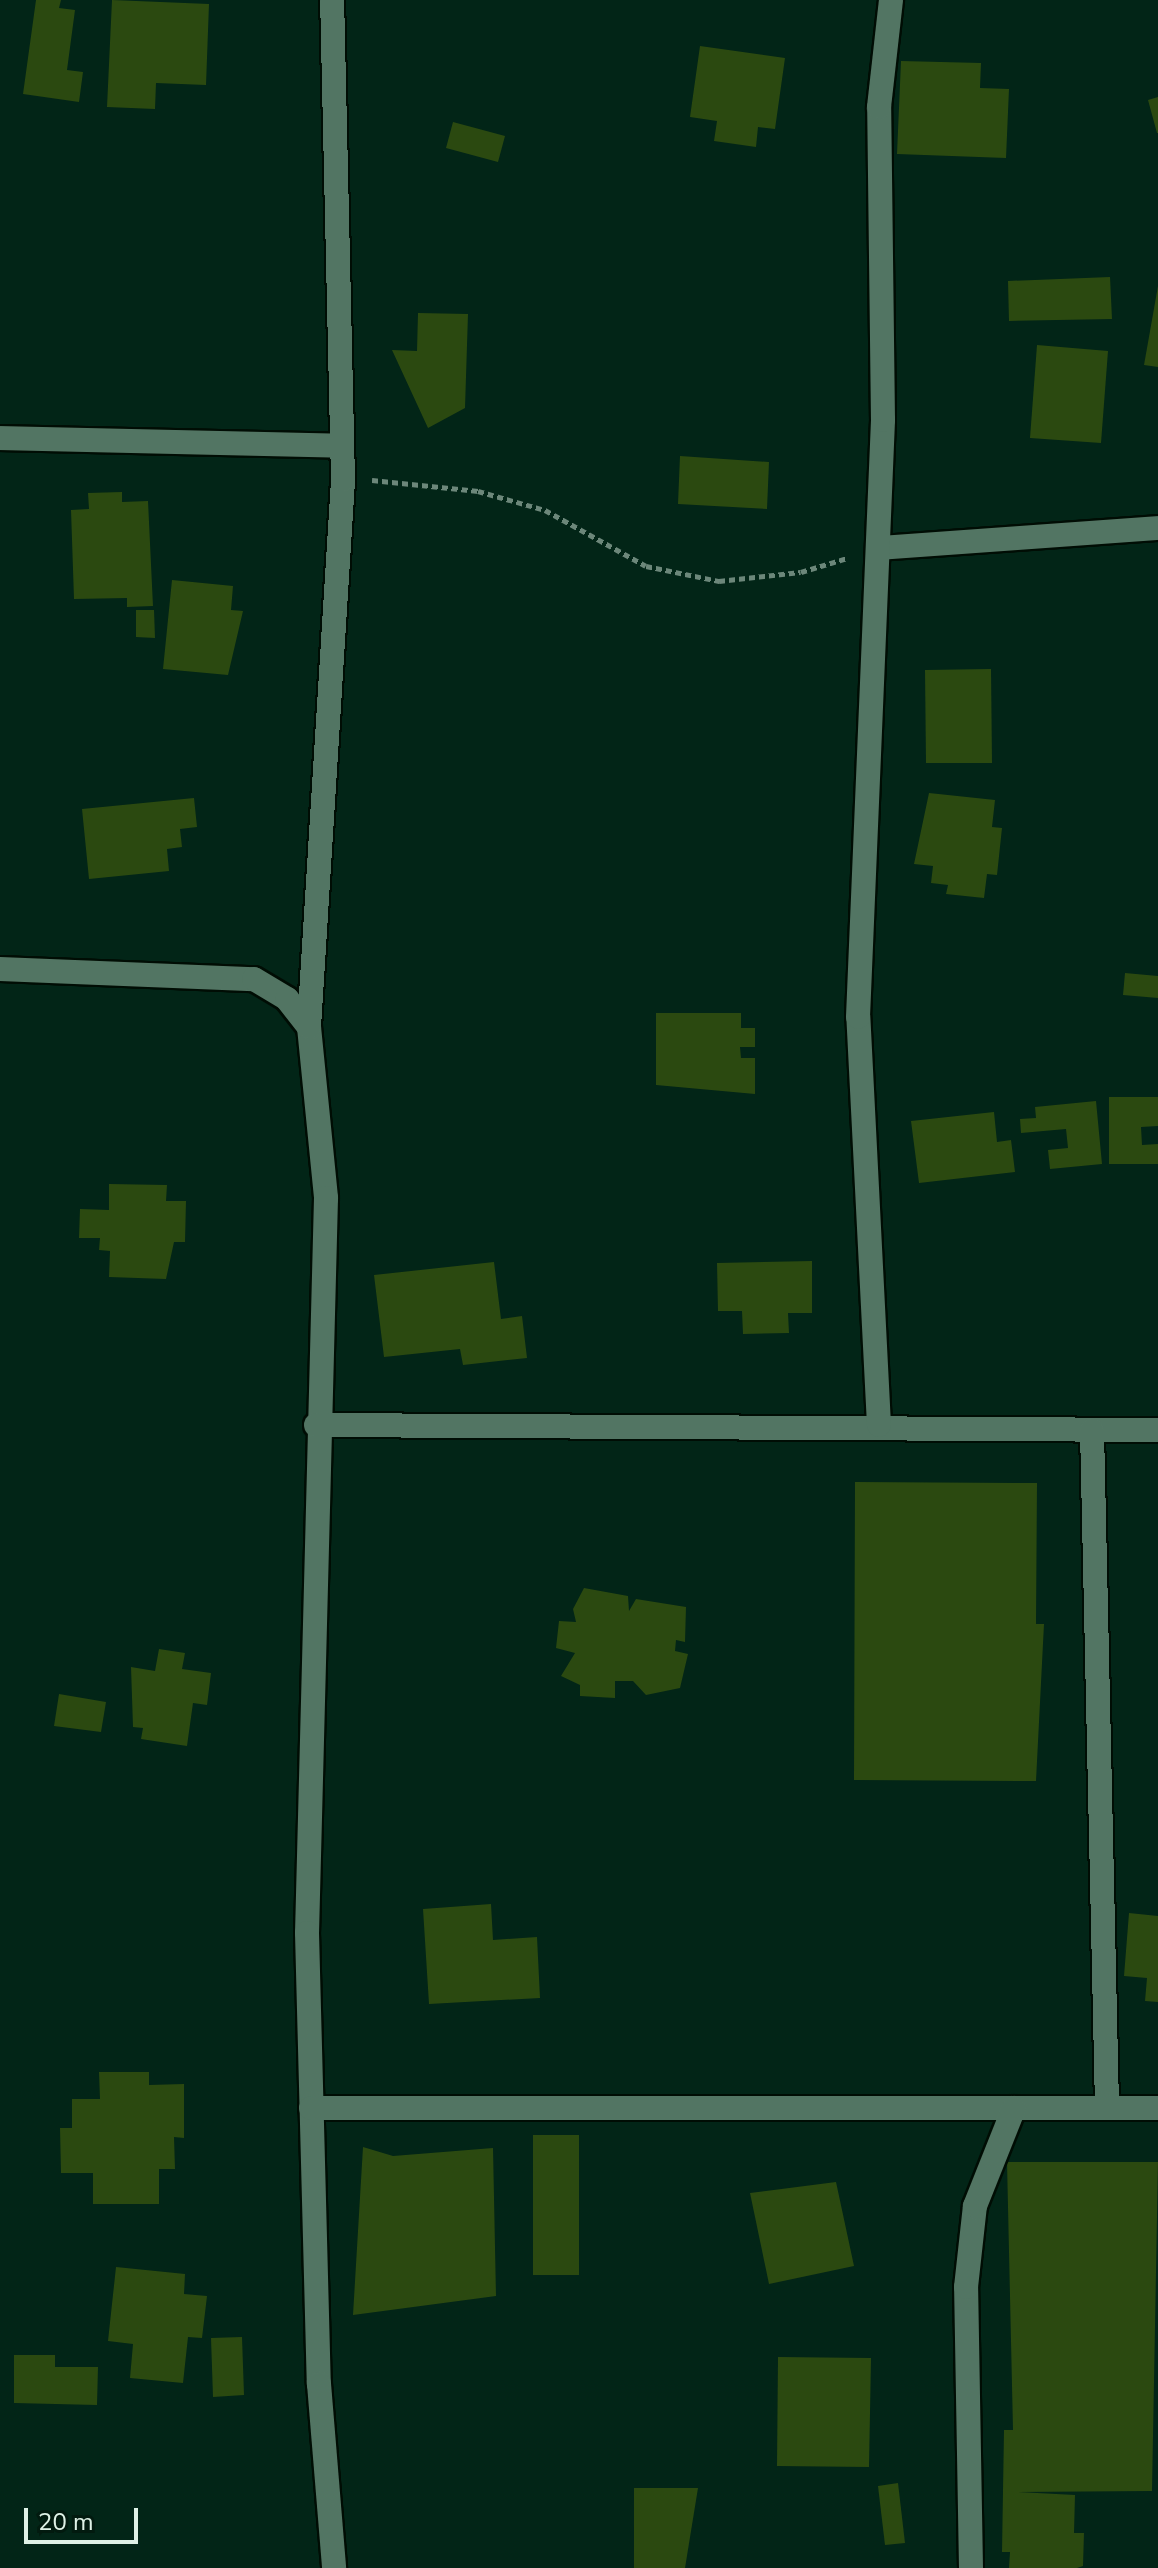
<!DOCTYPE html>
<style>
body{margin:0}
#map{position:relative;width:1158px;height:2568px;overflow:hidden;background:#022517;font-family:"Nunito Sans",sans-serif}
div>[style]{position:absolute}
.building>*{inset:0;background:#2b4910}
.path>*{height:5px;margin-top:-2.5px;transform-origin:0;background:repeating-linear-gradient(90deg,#6c877a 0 6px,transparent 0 10px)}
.roads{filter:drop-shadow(2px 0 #000d04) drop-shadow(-2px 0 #000d04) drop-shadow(0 2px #000d04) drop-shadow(0 -2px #000d04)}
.street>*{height:24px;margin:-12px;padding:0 12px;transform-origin:12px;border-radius:12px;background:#527563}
span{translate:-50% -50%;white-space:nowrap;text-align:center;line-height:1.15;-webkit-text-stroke:6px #021a0f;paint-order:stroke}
.scale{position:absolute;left:24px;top:2508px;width:114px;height:36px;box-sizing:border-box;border:4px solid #def1e6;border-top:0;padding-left:10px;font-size:24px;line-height:28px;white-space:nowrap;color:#def1e6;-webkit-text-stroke:6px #021a0f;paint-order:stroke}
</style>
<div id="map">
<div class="building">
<i style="clip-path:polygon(36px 0,61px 0,59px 8px,75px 10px,67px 70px,83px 72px,79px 102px,23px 94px)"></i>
<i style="clip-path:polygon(112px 0,209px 4px,206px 85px,156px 83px,155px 109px,107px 107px)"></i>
<i style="clip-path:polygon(700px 46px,785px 58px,775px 129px,758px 127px,756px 147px,714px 141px,717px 121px,690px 117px)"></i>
<i style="clip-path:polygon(901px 61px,981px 63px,980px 88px,1009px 89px,1006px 158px,897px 154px)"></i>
<i style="clip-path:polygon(1158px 97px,1158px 133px,1157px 133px,1148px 100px)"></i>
<i style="clip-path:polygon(453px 122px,505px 136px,498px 162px,446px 148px)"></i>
<i style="clip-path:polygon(1110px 277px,1112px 319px,1009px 321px,1008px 281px)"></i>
<i style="clip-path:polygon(1158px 286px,1158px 367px,1144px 365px)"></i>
<i style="clip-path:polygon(418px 313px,468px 314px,465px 408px,428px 428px,392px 350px,417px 351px)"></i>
<i style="clip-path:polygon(1037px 345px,1108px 351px,1101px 443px,1030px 438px)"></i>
<i style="clip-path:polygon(680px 456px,769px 462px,767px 509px,678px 504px)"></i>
<i style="clip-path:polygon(122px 492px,122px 502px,148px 501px,153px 606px,127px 607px,127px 598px,74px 599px,71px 510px,89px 509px,88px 493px)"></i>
<i style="clip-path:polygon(172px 580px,233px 586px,231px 610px,243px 611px,228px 675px,163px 669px)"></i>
<i style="clip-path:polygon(136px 610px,154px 610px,155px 638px,136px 637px)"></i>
<i style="clip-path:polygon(991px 669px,992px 763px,926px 763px,925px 670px)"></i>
<i style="clip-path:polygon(929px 793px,995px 800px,992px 827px,1002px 828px,997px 875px,987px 874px,984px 898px,946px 894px,948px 885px,931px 883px,933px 866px,914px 864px)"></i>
<i style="clip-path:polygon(194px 798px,197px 827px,180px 829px,182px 847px,167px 849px,169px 871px,89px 879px,82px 809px)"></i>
<i style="clip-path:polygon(1125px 973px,1158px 976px,1158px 998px,1123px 995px)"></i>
<i style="clip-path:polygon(656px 1013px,741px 1013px,741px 1028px,755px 1028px,755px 1047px,740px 1047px,741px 1058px,755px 1058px,755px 1094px,656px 1085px)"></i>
<i style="clip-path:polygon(1109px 1097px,1158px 1097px,1158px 1126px,1141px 1127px,1142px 1145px,1158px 1144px,1158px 1164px,1109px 1164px)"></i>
<i style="clip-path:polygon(1096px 1101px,1102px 1164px,1050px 1169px,1048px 1150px,1068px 1148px,1066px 1129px,1021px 1133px,1020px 1119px,1036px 1118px,1035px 1107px)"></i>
<i style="clip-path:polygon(994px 1112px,997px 1142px,1011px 1140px,1015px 1172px,919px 1183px,911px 1121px)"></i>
<i style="clip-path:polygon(109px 1184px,167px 1185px,166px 1201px,186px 1201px,185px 1242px,174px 1242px,166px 1279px,109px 1277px,110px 1251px,99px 1250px,100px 1238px,79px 1238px,80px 1209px,109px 1210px)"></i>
<i style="clip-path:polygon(812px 1261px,812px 1313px,788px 1313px,789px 1333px,743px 1334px,742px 1311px,718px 1311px,717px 1263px)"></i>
<i style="clip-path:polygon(494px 1262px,501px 1319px,522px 1316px,527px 1358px,463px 1365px,460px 1349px,384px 1357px,374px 1275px)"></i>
<i style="clip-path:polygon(855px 1482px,1037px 1483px,1036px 1624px,1044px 1624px,1036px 1781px,854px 1780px)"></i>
<i style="clip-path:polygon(584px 1588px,628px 1596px,629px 1611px,636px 1599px,686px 1607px,685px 1642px,676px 1640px,675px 1651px,688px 1654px,680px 1688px,646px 1695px,633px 1681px,615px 1681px,615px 1698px,580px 1696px,580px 1685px,561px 1676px,575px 1653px,556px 1648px,559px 1621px,576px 1622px,573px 1609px)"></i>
<i style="clip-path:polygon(159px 1649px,185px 1653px,182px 1669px,211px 1673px,207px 1705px,193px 1703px,187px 1746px,141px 1739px,143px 1728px,133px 1727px,131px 1667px,155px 1671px)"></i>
<i style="clip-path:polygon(59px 1694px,106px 1702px,101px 1732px,54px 1726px)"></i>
<i style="clip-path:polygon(491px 1904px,493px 1940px,537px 1937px,540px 1998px,429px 2004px,423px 1909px)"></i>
<i style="clip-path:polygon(1129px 1913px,1158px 1916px,1158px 2002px,1145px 2001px,1147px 1978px,1124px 1976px)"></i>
<i style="clip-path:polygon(99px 2072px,149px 2072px,149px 2085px,184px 2084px,184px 2138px,174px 2137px,175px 2169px,159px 2169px,159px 2204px,93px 2204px,93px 2173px,61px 2173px,60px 2128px,72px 2128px,72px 2099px,100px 2099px)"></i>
<i style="clip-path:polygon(533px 2135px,579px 2135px,579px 2275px,533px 2275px)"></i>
<i style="clip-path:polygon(363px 2147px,393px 2156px,493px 2148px,496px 2296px,353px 2315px)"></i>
<i style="clip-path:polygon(1007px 2162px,1158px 2162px,1152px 2491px,1018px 2492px,1075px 2495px,1074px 2533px,1084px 2533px,1083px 2566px,1077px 2568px,1009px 2568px,1010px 2552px,1002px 2552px,1004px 2430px,1013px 2430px)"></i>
<i style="clip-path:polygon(836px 2182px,854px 2266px,769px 2284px,750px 2193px)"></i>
<i style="clip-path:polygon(116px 2267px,185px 2274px,184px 2294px,207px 2296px,202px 2338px,188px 2337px,183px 2383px,130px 2378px,133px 2344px,108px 2341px)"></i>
<i style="clip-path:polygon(242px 2337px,244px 2395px,213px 2397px,211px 2338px)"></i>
<i style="clip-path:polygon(14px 2355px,55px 2355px,55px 2367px,98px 2367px,97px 2405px,14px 2403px)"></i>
<i style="clip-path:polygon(778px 2357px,871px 2358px,869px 2467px,777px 2466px)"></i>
<i style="clip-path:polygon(898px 2483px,905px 2543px,885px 2545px,878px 2486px)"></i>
<i style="clip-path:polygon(634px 2488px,698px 2488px,685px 2568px,634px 2568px)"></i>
</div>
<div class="path">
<i style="left:372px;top:480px;width:107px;rotate:5.9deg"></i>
<i style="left:478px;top:491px;width:70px;rotate:15.8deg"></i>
<i style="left:545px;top:510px;width:115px;rotate:29deg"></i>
<i style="left:646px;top:566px;width:75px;rotate:11.6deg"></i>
<i style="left:719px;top:581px;width:82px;rotate:-6.3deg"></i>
<i style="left:801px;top:572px;width:48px;rotate:-16.9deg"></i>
</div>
<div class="roads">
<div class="street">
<i style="left:0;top:438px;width:341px;rotate:1.3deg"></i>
<i style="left:879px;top:548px;width:280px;rotate:-4.1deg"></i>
<i style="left:0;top:969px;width:254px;rotate:2.3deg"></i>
<i style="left:254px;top:979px;width:39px;rotate:31deg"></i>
<i style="left:287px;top:999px;width:36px;rotate:52deg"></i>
<i style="left:309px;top:1027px;width:172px;rotate:84.3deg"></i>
<i style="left:326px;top:1198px;width:735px;rotate:91.48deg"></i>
<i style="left:307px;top:1933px;width:451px;rotate:88.5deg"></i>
<i style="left:319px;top:2384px;width:185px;rotate:85.3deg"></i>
<i style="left:309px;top:1027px;width:548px;rotate:-86.44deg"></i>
<i style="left:343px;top:480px;width:480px;rotate:-91.3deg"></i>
<i style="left:316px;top:1425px;width:842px;rotate:0.34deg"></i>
<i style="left:879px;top:1425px;width:409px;rotate:-92.9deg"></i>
<i style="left:858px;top:1017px;width:598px;rotate:-87.6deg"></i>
<i style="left:883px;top:420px;width:313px;rotate:-90.7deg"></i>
<i style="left:879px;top:107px;width:108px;rotate:-83.6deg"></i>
<i style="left:1092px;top:1430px;width:677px;rotate:88.73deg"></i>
<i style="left:311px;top:2108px;width:847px"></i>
<i style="left:971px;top:2568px;width:281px;rotate:-91deg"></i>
<i style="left:966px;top:2287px;width:81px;rotate:-83.7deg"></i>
<i style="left:975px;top:2206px;width:105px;rotate:-68.3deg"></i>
</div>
</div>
<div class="scale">20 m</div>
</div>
